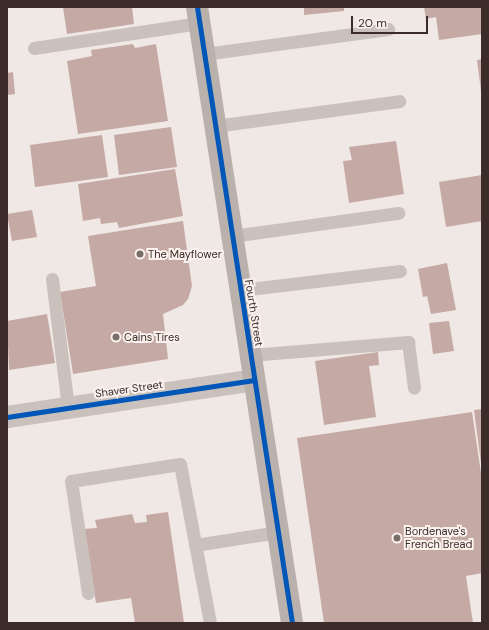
<!DOCTYPE html>
<style>
body{margin:0}
#map{position:relative;width:489px;height:630px;overflow:hidden;background:#f0e8e4;font-family:"DM Sans",sans-serif}
div>[style]{position:absolute}
.building>*{inset:0;background:#c5a9a4}
.service>*{height:13px;margin:-6.5px;padding:0 6.5px;transform-origin:6.5px;border-radius:6.5px;background:#cac1bd}
.minor>*{height:22px;margin:-11px;padding:0 11px;transform-origin:11px;border-radius:11px;background:#cac1bd}
.secondary>*{height:22px;margin:-11px;padding:0 11px;transform-origin:11px;border-radius:11px;background:#bab1ad}
.cycleway>*{height:5px;margin:-2.5px;padding:0 2.5px;transform-origin:2.5px;border-radius:2.5px;background:#0057b8}
.dots>*{width:11px;height:11px;translate:-50% -50%;box-sizing:border-box;border:2px solid #fcf2ed;border-radius:50%}
span{translate:-50% -50%;white-space:nowrap;text-align:center;line-height:1.15;-webkit-text-stroke:4px #fcf2ed;paint-order:stroke}
.poi-label{font-size:11px;color:#3b2c2a}
.left{translate:0 -50%;text-align:left}
.street-label{font-size:11px;color:#3b2c2a}
.frame{position:absolute;inset:0;border:8px solid #3b2c2a;pointer-events:none}
.scale{position:absolute;left:351px;top:16px;width:77px;height:18px;box-sizing:border-box;border:2px solid #3b2c2a;border-top:0;padding-left:5px;font-size:12px;line-height:14px;white-space:nowrap;color:#3b2c2a;-webkit-text-stroke:3px #fcf2ed;paint-order:stroke}
</style>
<div id="map">
<div class="building">
<i style="clip-path:polygon(63px 7px,132px 7px,134px 24px,67px 34px)"></i>
<i style="clip-path:polygon(304px 7px,344px 7px,344px 11px,304px 15px)"></i>
<i style="clip-path:polygon(424px 7px,482px 7px,482px 34px,439px 40px,436px 17px,426px 19px)"></i>
<i style="clip-path:polygon(133px 44px,135px 48px,156px 44px,168px 121px,78px 134px,67px 61px,92px 56px,91px 50px)"></i>
<i style="clip-path:polygon(482px 59px,482px 91px,481px 91px,477px 60px)"></i>
<i style="clip-path:polygon(13px 72px,15px 94px,7px 95px,7px 73px)"></i>
<i style="clip-path:polygon(171px 127px,177px 167px,119px 175px,114px 135px)"></i>
<i style="clip-path:polygon(102px 135px,108px 177px,35px 187px,30px 145px)"></i>
<i style="clip-path:polygon(396px 141px,404px 194px,349px 203px,343px 161px,352px 160px,349px 147px)"></i>
<i style="clip-path:polygon(175px 169px,183px 216px,119px 228px,117px 222px,101px 224px,100px 218px,83px 221px,78px 184px)"></i>
<i style="clip-path:polygon(482px 175px,482px 221px,446px 227px,439px 182px)"></i>
<i style="clip-path:polygon(32px 210px,37px 237px,12px 241px,7px 214px)"></i>
<i style="clip-path:polygon(183px 221px,192px 286px,188px 299px,183px 305px,163px 314px,168px 359px,73px 374px,60px 292px,96px 286px,88px 236px)"></i>
<i style="clip-path:polygon(447px 263px,456px 310px,431px 314px,427px 296px,423px 297px,418px 269px)"></i>
<i style="clip-path:polygon(47px 314px,55px 363px,9px 370px,7px 321px)"></i>
<i style="clip-path:polygon(449px 321px,454px 351px,433px 354px,429px 323px)"></i>
<i style="clip-path:polygon(378px 352px,379px 365px,369px 366px,376px 417px,324px 425px,315px 361px)"></i>
<i style="clip-path:polygon(482px 409px,482px 463px,481px 463px,474px 410px)"></i>
<i style="clip-path:polygon(472px 412px,482px 480px,482px 573px,466px 576px,473px 623px,324px 623px,297px 438px)"></i>
<i style="clip-path:polygon(168px 512px,184px 623px,135px 623px,131px 598px,96px 603px,84px 529px,97px 528px,95px 520px,132px 514px,135px 523px,147px 522px,146px 515px)"></i>
</div>
<div class="service">
<i style="left:34px;top:48px;width:167px;rotate:-8.6deg"></i>
<i style="left:204px;top:54px;width:186px;rotate:-7.7deg"></i>
<i style="left:215px;top:126px;width:186px;rotate:-7.7deg"></i>
<i style="left:232px;top:236px;width:168px;rotate:-7.9deg"></i>
<i style="left:52px;top:279px;width:130px;rotate:82.9deg"></i>
<i style="left:241px;top:290px;width:160px;rotate:-6.8deg"></i>
<i style="left:250px;top:355px;width:159px;rotate:-4.7deg"></i>
<i style="left:408px;top:342px;width:46px;rotate:82.6deg"></i>
<i style="left:195px;top:545px;width:84px;rotate:-8.9deg"></i>
<i style="left:88px;top:593px;width:113px;rotate:-98.6deg"></i>
<i style="left:71px;top:481px;width:110px;rotate:-8.9deg"></i>
<i style="left:180px;top:464px;width:162px;rotate:79.3deg"></i>
</div>
<div class="minor">
<i style="left:7px;top:417px;width:250px;rotate:-8.5deg"></i>
</div>
<div class="secondary">
<i style="left:197px;top:7px;width:623px;rotate:81.23deg"></i>
</div>
<div class="cycleway">
<i style="left:197px;top:7px;width:623px;rotate:81.23deg"></i>
<i style="left:7px;top:417px;width:250px;rotate:-8.5deg"></i>
</div>
<div class="dots">
<i style="left:140px;top:254px;background:#7a6e6b"></i>
<i style="left:116px;top:337px;background:#7a6e6b"></i>
<i style="left:397px;top:538px;background:#7a6e6b"></i>
</div>
<div class="poi-label">
<span class="left" style="left:148px;top:254px">The Mayflower</span>
<span class="left" style="left:124px;top:337px">Cains Tires</span>
<span class="left" style="left:405px;top:538px">Bordenave's<br>French Bread</span>
</div>
<div class="street-label">
<span style="left:254px;top:313px;rotate:81deg">Fourth Street</span>
<span style="left:129px;top:389px;rotate:-8deg">Shaver Street</span>
</div>
<div class="frame"></div>
<div class="scale">20 m</div>
</div>
